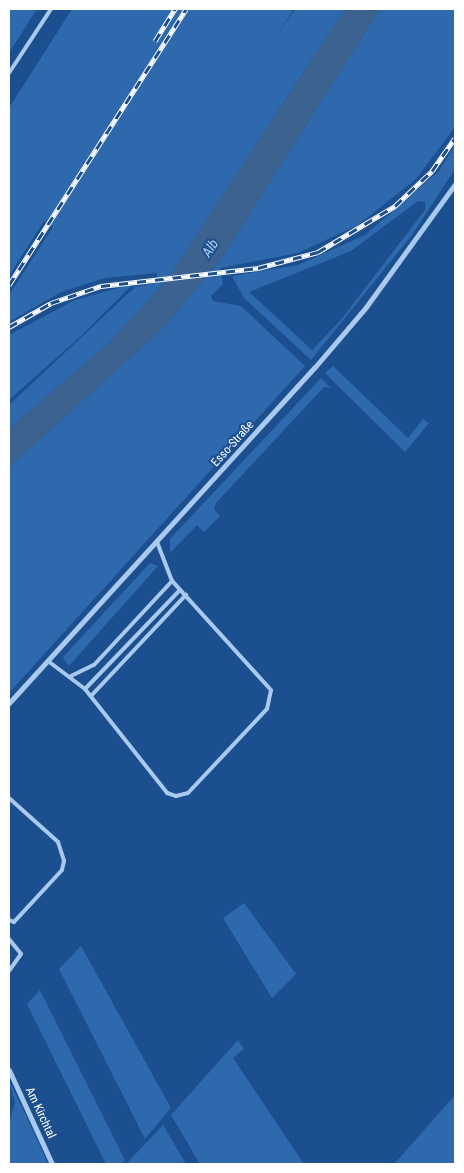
<!DOCTYPE html>
<meta charset="utf-8">
<style>
body{margin:0}
#map{position:relative;width:464px;height:1173px;overflow:hidden;background:#1b4f8f;font-family:"Roboto Condensed",sans-serif}
div>[style]{position:absolute}
.green>*{inset:0;background:#2e69ad}
.water>*{inset:0;background:#3c6290}
.lane>*{height:4px;margin:-2px;padding:0 2px;transform-origin:2px;border-radius:2px;background:#a9c9ee}
.street>*{height:5px;margin:-2.5px;padding:0 2.5px;transform-origin:2.5px;border-radius:2.5px;background:#a9c9ee}
.rail>*{height:5px;margin-top:-2.5px;transform-origin:0;background:repeating-linear-gradient(90deg,#1b4f8f 0 9px,#fff 0 18px);box-sizing:border-box;border-block:1px solid #fff}
span{translate:-50% -50%;white-space:nowrap;text-align:center;line-height:1.15;-webkit-text-stroke:4px #1b4f8f;paint-order:stroke}
.street-label{font-size:12px;color:#fff}
.water-label{font-size:14px;color:#b5d3f5;font-style:italic}
.frame{position:absolute;inset:0;border:10px solid #fff;pointer-events:none}
</style>
<div id="map">
<div class="green">
<i style="clip-path:polygon(9px 9px,37px 9px,9px 53px)"></i>
<i style="clip-path:polygon(72px 9px,294px 9px,271px 45px,295px 9px,345px 9px,167px 280px,109px 343px,9px 429px,9px 405px,135px 287px,157px 283px,157px 273px,105px 278px,61px 292px,9px 322px,9px 295px,53px 227px,44px 221px,9px 276px,9px 108px)"></i>
<i style="clip-path:polygon(380px 9px,455px 9px,455px 127px,416px 179px,358px 225px,298px 253px,220px 268px,223px 284px,211px 296px,213px 301px,241px 306px,305px 366px,9px 693px,9px 467px,163px 328px,221px 259px)"></i>
<i style="clip-path:polygon(evenodd,455px 145px,455px 169px,412px 235px,311px 360px,244px 298px,232px 276px,298px 265px,365px 235px,439px 171px,455px 145px,418px 201px,425px 202px,425px 210px,340px 321px,312px 350px,249px 292px,351px 251px,418px 201px)"></i>
<i style="clip-path:polygon(133px 284px,81px 336px,9px 400px,9px 335px,75px 300px)"></i>
<i style="clip-path:polygon(333px 366px,408px 438px,423px 419px,429px 423px,405px 452px,325px 373px)"></i>
<i style="clip-path:polygon(321px 378px,331px 388px,324px 387px,216px 503px,214px 509px,220px 516px,204px 532px,197px 525px,170px 553px,170px 539px)"></i>
<i style="clip-path:polygon(150px 563px,158px 566px,69px 666px,66px 663px,63px 657px)"></i>
<i style="clip-path:polygon(244px 903px,296px 974px,272px 998px,223px 918px)"></i>
<i style="clip-path:polygon(81px 946px,171px 1108px,145px 1139px,59px 969px)"></i>
<i style="clip-path:polygon(40px 990px,125px 1160px,121px 1164px,106px 1164px,27px 1004px)"></i>
<i style="clip-path:polygon(238px 1040px,244px 1049px,233px 1058px,304px 1164px,200px 1164px,171px 1115px)"></i>
<i style="clip-path:polygon(9px 1080px,29px 1122px,48px 1164px,9px 1164px,9px 1123px,15px 1103px)"></i>
<i style="clip-path:polygon(455px 1095px,455px 1164px,394px 1164px)"></i>
<i style="clip-path:polygon(163px 1125px,186px 1164px,126px 1164px)"></i>
</div>
<div class="water">
<i style="clip-path:polygon(345px 9px,380px 9px,221px 259px,163px 328px,9px 467px,9px 429px,109px 343px,167px 280px)"></i>
</div>
<div class="lane">
<i style="left:9px;top:73px;width:77px;rotate:-56.7deg"></i>
<i style="left:48px;top:661px;width:46px;rotate:37.1deg"></i>
<i style="left:85px;top:689px;width:132px;rotate:51.7deg"></i>
<i style="left:167px;top:793px;width:9px;rotate:18deg"></i>
<i style="left:176px;top:796px;width:12px;rotate:-14deg"></i>
<i style="left:188px;top:793px;width:115px;rotate:-46.8deg"></i>
<i style="left:267px;top:709px;width:19px;rotate:-78deg"></i>
<i style="left:271px;top:690px;width:147px;rotate:-132.2deg"></i>
<i style="left:172px;top:581px;width:42px;rotate:-111deg"></i>
<i style="left:71px;top:676px;width:25px;rotate:-26deg"></i>
<i style="left:94px;top:665px;width:115px;rotate:-47.1deg"></i>
<i style="left:85px;top:689px;width:137px;rotate:-46.2deg"></i>
<i style="left:91px;top:696px;width:139px;rotate:-46.8deg"></i>
<i style="left:9px;top:798px;width:66px;rotate:41.9deg"></i>
<i style="left:58px;top:842px;width:20px;rotate:72deg"></i>
<i style="left:64px;top:861px;width:9px;rotate:103deg"></i>
<i style="left:62px;top:870px;width:71px;rotate:132.7deg"></i>
<i style="left:14px;top:922px;width:5px;rotate:-158deg"></i>
<i style="left:9px;top:939px;width:19px;rotate:51deg"></i>
<i style="left:21px;top:954px;width:21px;rotate:125deg"></i>
</div>
<div class="street">
<i style="left:9px;top:703px;width:454px;rotate:-47.7deg"></i>
<i style="left:315px;top:367px;width:79px;rotate:-49.6deg"></i>
<i style="left:366px;top:307px;width:152px;rotate:-54.1deg"></i>
<i style="left:9px;top:1070px;width:103px;rotate:65.4deg"></i>
</div>
<div class="rail">
<i style="left:155px;top:41px;width:38px;rotate:-58deg"></i>
<i style="left:9px;top:285px;width:328px;rotate:-57.3deg"></i>
<i style="left:9px;top:327px;width:48px;rotate:-29.7deg"></i>
<i style="left:51px;top:303px;width:53px;rotate:-18.8deg"></i>
<i style="left:101px;top:286px;width:158px;rotate:-6.5deg"></i>
<i style="left:258px;top:268px;width:62px;rotate:-14.9deg"></i>
<i style="left:318px;top:252px;width:90px;rotate:-30.9deg"></i>
<i style="left:395px;top:206px;width:51px;rotate:-43.4deg"></i>
<i style="left:432px;top:171px;width:40px;rotate:-55.1deg"></i>
</div>
<div class="street-label">
<span style="left:233px;top:444px;rotate:-48deg">Esso-Straße</span>
<span style="left:40px;top:1113px;rotate:65deg">Am Kirchtal</span>
</div>
<div class="water-label">
<span style="left:210px;top:248px;rotate:-57deg">Alb</span>
</div>
<div class="frame"></div>
</div>
